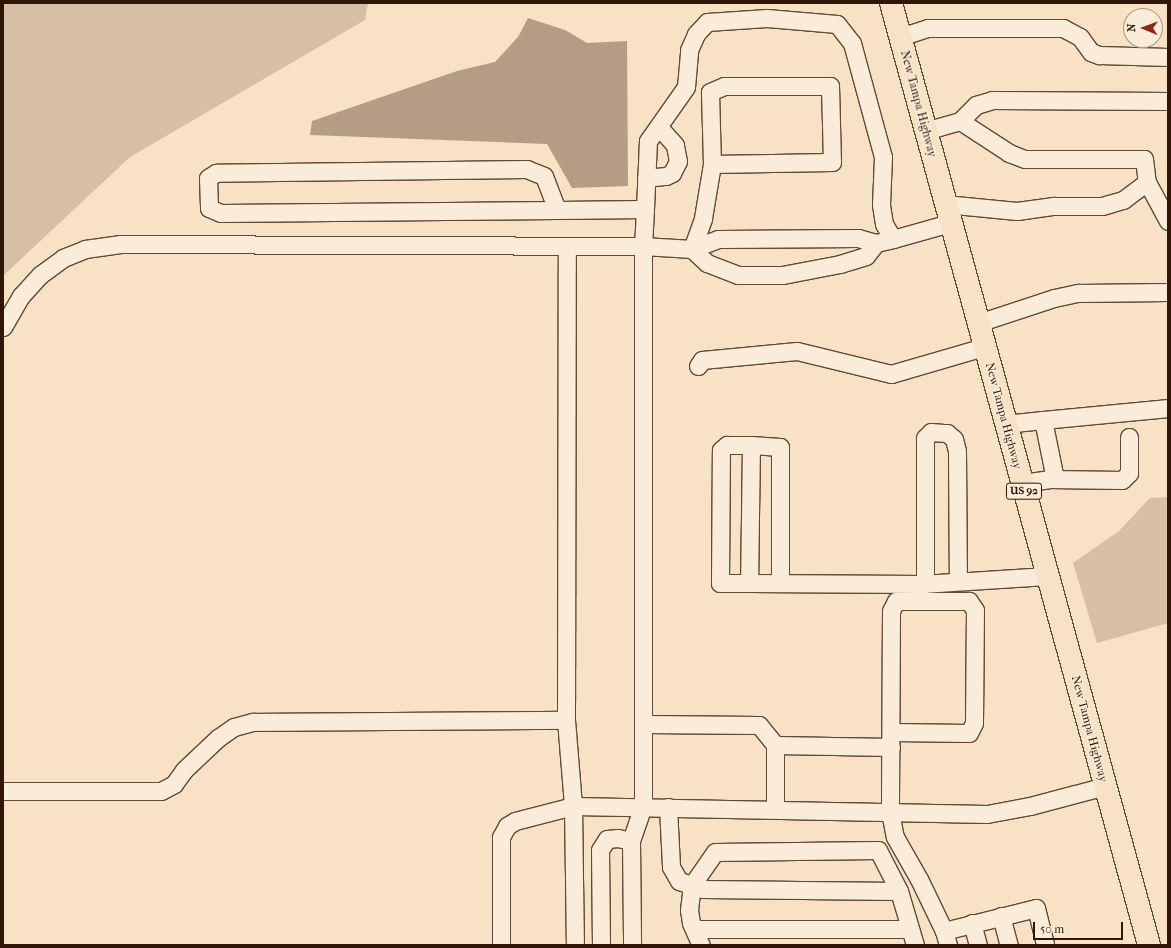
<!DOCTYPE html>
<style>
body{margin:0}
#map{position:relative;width:1171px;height:948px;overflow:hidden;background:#f7e2c5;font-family:"IM FELL French Canon",serif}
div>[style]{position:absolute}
.green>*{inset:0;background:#d5bfa5}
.water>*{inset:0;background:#b49d84}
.roads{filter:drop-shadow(1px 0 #624936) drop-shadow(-1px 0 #624936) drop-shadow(0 1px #624936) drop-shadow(0 -1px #624936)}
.minor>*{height:17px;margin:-8.5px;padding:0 8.5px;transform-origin:8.5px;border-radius:8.5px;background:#faecd9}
.major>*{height:22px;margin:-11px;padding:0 11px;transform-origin:11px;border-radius:11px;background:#f7e2c5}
span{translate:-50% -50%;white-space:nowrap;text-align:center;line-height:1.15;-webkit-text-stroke:3px #faecd9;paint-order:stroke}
.shield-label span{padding:1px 3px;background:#faecd9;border:1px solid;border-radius:3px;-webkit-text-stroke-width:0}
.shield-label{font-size:11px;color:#311607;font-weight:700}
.street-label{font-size:12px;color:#311607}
.frame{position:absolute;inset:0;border:4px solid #311607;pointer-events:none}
.north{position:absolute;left:1123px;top:8px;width:40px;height:40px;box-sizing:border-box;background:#faecd9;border:1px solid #aa9685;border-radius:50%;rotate:271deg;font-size:11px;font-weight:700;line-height:16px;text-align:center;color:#311607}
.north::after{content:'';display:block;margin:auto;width:14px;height:18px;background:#8f2418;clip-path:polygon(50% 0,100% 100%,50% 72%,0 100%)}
.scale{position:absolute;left:1033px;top:922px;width:90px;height:18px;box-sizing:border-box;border:2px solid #311607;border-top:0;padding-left:5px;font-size:12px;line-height:14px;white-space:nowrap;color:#311607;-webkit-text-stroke:3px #faecd9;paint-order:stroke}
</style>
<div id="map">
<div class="green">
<i style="clip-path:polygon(3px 3px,368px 3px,365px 20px,130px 157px,3px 276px)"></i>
<i style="clip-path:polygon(1168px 497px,1168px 623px,1097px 643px,1073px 563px,1119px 531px,1150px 498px)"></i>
</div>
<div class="water">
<i style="clip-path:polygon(528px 18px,565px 30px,587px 43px,627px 41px,628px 186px,572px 188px,547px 144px,310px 135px,312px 121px,457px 71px,495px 62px,518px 37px)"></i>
</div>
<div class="roads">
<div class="minor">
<i style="left:900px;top:37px;width:29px;rotate:-18deg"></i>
<i style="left:928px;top:28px;width:135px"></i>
<i style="left:1063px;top:28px;width:19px;rotate:28deg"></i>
<i style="left:1080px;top:37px;width:19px;rotate:54deg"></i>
<i style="left:1091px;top:52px;width:9px;rotate:21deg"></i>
<i style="left:1099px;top:55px;width:69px;rotate:1.7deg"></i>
<i style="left:960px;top:121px;width:23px;rotate:-45deg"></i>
<i style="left:976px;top:105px;width:17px;rotate:-17deg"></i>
<i style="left:992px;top:100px;width:176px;rotate:0.3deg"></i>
<i style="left:925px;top:131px;width:36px;rotate:-16deg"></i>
<i style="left:960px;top:121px;width:59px;rotate:33.1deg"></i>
<i style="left:1009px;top:153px;width:17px;rotate:21deg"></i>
<i style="left:1025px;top:159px;width:119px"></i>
<i style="left:1144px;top:159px;width:23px;rotate:83deg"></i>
<i style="left:1147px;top:182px;width:44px;rotate:61.7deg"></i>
<i style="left:646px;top:178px;width:20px;rotate:-6deg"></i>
<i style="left:666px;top:176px;width:7px;rotate:-27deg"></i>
<i style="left:672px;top:173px;width:13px;rotate:-63deg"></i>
<i style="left:678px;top:161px;width:16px;rotate:-101deg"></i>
<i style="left:675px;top:145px;width:24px;rotate:-132deg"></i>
<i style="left:945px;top:204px;width:72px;rotate:5.6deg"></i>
<i style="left:1017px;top:211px;width:37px;rotate:-8deg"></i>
<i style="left:1054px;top:206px;width:48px"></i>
<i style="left:1102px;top:206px;width:22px;rotate:-16deg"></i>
<i style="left:1123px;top:200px;width:30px;rotate:-37deg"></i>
<i style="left:645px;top:209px;width:37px;rotate:93deg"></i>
<i style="left:643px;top:246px;width:49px;rotate:3.5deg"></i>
<i style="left:692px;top:249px;width:33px;rotate:-70deg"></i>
<i style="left:703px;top:218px;width:55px;rotate:-80.5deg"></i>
<i style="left:712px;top:164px;width:72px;rotate:-91.6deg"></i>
<i style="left:710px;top:92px;width:15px;rotate:-23deg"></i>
<i style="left:724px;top:86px;width:106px"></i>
<i style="left:830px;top:86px;width:76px;rotate:88.5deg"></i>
<i style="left:832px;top:162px;width:120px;rotate:179deg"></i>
<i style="left:557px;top:210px;width:36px;rotate:-111deg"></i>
<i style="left:544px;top:176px;width:18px;rotate:-158deg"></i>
<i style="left:527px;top:169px;width:311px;rotate:179.3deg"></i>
<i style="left:216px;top:173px;width:9px;rotate:148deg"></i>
<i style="left:208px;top:178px;width:30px;rotate:88deg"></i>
<i style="left:209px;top:208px;width:13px;rotate:23deg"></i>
<i style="left:221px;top:213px;width:336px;rotate:-0.5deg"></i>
<i style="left:557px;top:210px;width:88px;rotate:-0.7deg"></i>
<i style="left:645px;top:209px;width:68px;rotate:-87.5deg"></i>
<i style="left:648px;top:141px;width:66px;rotate:-54.9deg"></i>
<i style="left:686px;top:87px;width:37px;rotate:-85deg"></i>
<i style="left:689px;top:50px;width:17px;rotate:-66deg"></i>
<i style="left:696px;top:34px;width:16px;rotate:-47deg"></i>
<i style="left:707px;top:22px;width:60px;rotate:-3.8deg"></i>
<i style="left:767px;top:18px;width:70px;rotate:4.9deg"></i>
<i style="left:837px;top:24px;width:24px;rotate:52deg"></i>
<i style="left:852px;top:43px;width:118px;rotate:74.8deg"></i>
<i style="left:883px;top:157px;width:48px;rotate:92.4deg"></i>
<i style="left:881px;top:205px;width:19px;rotate:81deg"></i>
<i style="left:884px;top:224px;width:17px;rotate:59deg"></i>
<i style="left:893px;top:239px;width:59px;rotate:-15.7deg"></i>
<i style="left:876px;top:243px;width:16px;rotate:128deg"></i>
<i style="left:866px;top:256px;width:27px;rotate:163deg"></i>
<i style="left:840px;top:264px;width:58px;rotate:169.1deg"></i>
<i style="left:783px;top:275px;width:45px;rotate:180deg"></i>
<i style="left:738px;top:275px;width:33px;rotate:-159deg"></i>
<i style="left:707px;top:263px;width:21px;rotate:-137deg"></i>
<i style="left:692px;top:249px;width:28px;rotate:-21deg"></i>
<i style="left:718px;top:239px;width:140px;rotate:-0.4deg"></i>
<i style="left:858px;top:238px;width:19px;rotate:16deg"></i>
<i style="left:876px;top:243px;width:17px;rotate:-13deg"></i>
<i style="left:978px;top:323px;width:80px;rotate:-18.2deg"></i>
<i style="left:1054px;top:298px;width:25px;rotate:-12deg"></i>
<i style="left:1078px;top:293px;width:90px;rotate:-0.6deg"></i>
<i style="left:3px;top:327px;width:36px;rotate:-60deg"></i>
<i style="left:21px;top:296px;width:28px;rotate:-48deg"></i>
<i style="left:40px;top:275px;width:29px;rotate:-36deg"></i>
<i style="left:63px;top:258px;width:24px;rotate:-22deg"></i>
<i style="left:85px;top:249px;width:36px;rotate:-8deg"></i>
<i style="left:121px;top:244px;width:522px;rotate:0.22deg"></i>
<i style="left:643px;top:246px;width:560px;rotate:90deg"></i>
<i style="left:643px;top:806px;width:37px;rotate:109deg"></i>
<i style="left:631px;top:841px;width:104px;rotate:89.4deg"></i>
<i style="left:698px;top:366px;width:7px;rotate:-56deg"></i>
<i style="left:702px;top:360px;width:95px;rotate:-5.4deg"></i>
<i style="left:797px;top:351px;width:97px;rotate:13.7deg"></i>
<i style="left:891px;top:374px;width:97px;rotate:-16.2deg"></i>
<i style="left:1043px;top:420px;width:126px;rotate:-5.5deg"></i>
<i style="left:1005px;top:424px;width:38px;rotate:-6deg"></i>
<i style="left:1043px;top:420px;width:60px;rotate:78.5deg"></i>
<i style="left:751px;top:445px;width:138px;rotate:90.8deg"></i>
<i style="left:749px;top:583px;width:29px;rotate:180deg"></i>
<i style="left:720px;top:583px;width:133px;rotate:-89.6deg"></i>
<i style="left:721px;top:450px;width:8px;rotate:-40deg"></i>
<i style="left:727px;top:445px;width:24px"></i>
<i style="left:751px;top:445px;width:29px;rotate:4deg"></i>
<i style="left:780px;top:447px;width:136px;rotate:90deg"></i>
<i style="left:1022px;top:483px;width:27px;rotate:-8deg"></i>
<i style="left:1049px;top:479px;width:73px;rotate:0.8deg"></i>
<i style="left:1122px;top:480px;width:10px;rotate:-45deg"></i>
<i style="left:1129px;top:473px;width:36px;rotate:-90deg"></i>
<i style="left:749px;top:583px;width:173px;rotate:0.3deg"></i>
<i style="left:922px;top:584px;width:125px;rotate:-3.7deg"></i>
<i style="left:925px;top:584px;width:146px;rotate:-90deg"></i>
<i style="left:925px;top:438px;width:8px;rotate:-45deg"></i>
<i style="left:931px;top:432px;width:16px;rotate:4deg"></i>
<i style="left:947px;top:433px;width:9px;rotate:41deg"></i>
<i style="left:954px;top:439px;width:12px;rotate:76deg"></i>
<i style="left:957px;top:451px;width:130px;rotate:89.6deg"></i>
<i style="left:566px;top:720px;width:86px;rotate:85.3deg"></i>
<i style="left:573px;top:806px;width:414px;rotate:1.1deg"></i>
<i style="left:987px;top:814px;width:44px;rotate:-10.5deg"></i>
<i style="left:1030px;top:806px;width:78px;rotate:-14.9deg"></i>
<i style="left:643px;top:724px;width:116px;rotate:0.5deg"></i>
<i style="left:759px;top:725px;width:26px;rotate:51deg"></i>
<i style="left:775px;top:745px;width:116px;rotate:1deg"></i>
<i style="left:891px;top:732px;width:78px;rotate:0.7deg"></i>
<i style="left:969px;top:733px;width:11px;rotate:-63deg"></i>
<i style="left:974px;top:723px;width:113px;rotate:-89.5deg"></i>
<i style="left:975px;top:610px;width:11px;rotate:-124deg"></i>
<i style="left:969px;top:601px;width:73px;rotate:180deg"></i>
<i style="left:896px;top:601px;width:11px;rotate:117deg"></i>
<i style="left:891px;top:611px;width:201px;rotate:90.3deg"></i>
<i style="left:890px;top:812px;width:25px;rotate:79deg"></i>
<i style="left:895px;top:837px;width:48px;rotate:60.3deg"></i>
<i style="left:919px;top:879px;width:58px;rotate:64.3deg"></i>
<i style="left:944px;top:931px;width:15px;rotate:74deg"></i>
<i style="left:775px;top:745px;width:64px;rotate:90deg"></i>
<i style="left:3px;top:791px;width:158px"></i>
<i style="left:161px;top:791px;width:15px;rotate:-28deg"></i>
<i style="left:174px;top:784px;width:17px;rotate:-54deg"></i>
<i style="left:184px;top:770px;width:47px;rotate:-43.3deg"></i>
<i style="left:218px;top:738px;width:19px;rotate:-35deg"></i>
<i style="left:234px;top:727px;width:20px;rotate:-15deg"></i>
<i style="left:253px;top:722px;width:313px;rotate:-0.4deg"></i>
<i style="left:566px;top:720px;width:474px;rotate:-89.9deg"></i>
<i style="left:668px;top:807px;width:60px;rotate:87.1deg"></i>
<i style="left:671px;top:867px;width:16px;rotate:60deg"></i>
<i style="left:679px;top:881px;width:14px;rotate:17deg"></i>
<i style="left:692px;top:885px;width:25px;rotate:97deg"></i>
<i style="left:689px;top:910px;width:13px;rotate:81deg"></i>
<i style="left:691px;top:923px;width:24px;rotate:66deg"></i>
<i style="left:899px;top:891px;width:196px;rotate:-179.4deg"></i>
<i style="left:703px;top:889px;width:12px;rotate:-160deg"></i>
<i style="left:692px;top:885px;width:40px;rotate:-55.1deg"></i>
<i style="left:715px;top:852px;width:163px;rotate:-0.7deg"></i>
<i style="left:878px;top:850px;width:46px;rotate:62.9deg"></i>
<i style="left:899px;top:891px;width:56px;rotate:73.5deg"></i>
<i style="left:1001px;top:916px;width:30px;rotate:75deg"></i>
<i style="left:972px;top:923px;width:23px;rotate:75deg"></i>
<i style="left:695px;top:929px;width:215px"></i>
<i style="left:944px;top:931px;width:95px;rotate:-14deg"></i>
<i style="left:1036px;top:908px;width:38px;rotate:76deg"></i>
<i style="left:501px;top:945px;width:108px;rotate:-90deg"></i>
<i style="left:501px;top:837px;width:13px;rotate:-61deg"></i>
<i style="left:507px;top:826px;width:9px;rotate:-32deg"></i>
<i style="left:515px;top:821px;width:60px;rotate:-14.5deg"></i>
<i style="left:573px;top:806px;width:139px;rotate:89.2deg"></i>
<i style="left:601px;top:945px;width:95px;rotate:-90.6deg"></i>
<i style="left:600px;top:850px;width:13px;rotate:-58deg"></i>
<i style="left:607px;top:839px;width:11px;rotate:-5deg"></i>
<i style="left:618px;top:838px;width:13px;rotate:13deg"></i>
</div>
<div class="major">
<i style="left:891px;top:3px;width:977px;rotate:74.68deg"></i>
</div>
</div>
<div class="shield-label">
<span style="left:1024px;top:491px">US 92</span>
</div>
<div class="street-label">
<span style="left:918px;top:104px;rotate:75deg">New Tampa Highway</span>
<span style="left:1003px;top:416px;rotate:75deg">New Tampa Highway</span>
<span style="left:1089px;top:729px;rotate:75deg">New Tampa Highway</span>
</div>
<div class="frame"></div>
<div class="north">N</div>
<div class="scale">50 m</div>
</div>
